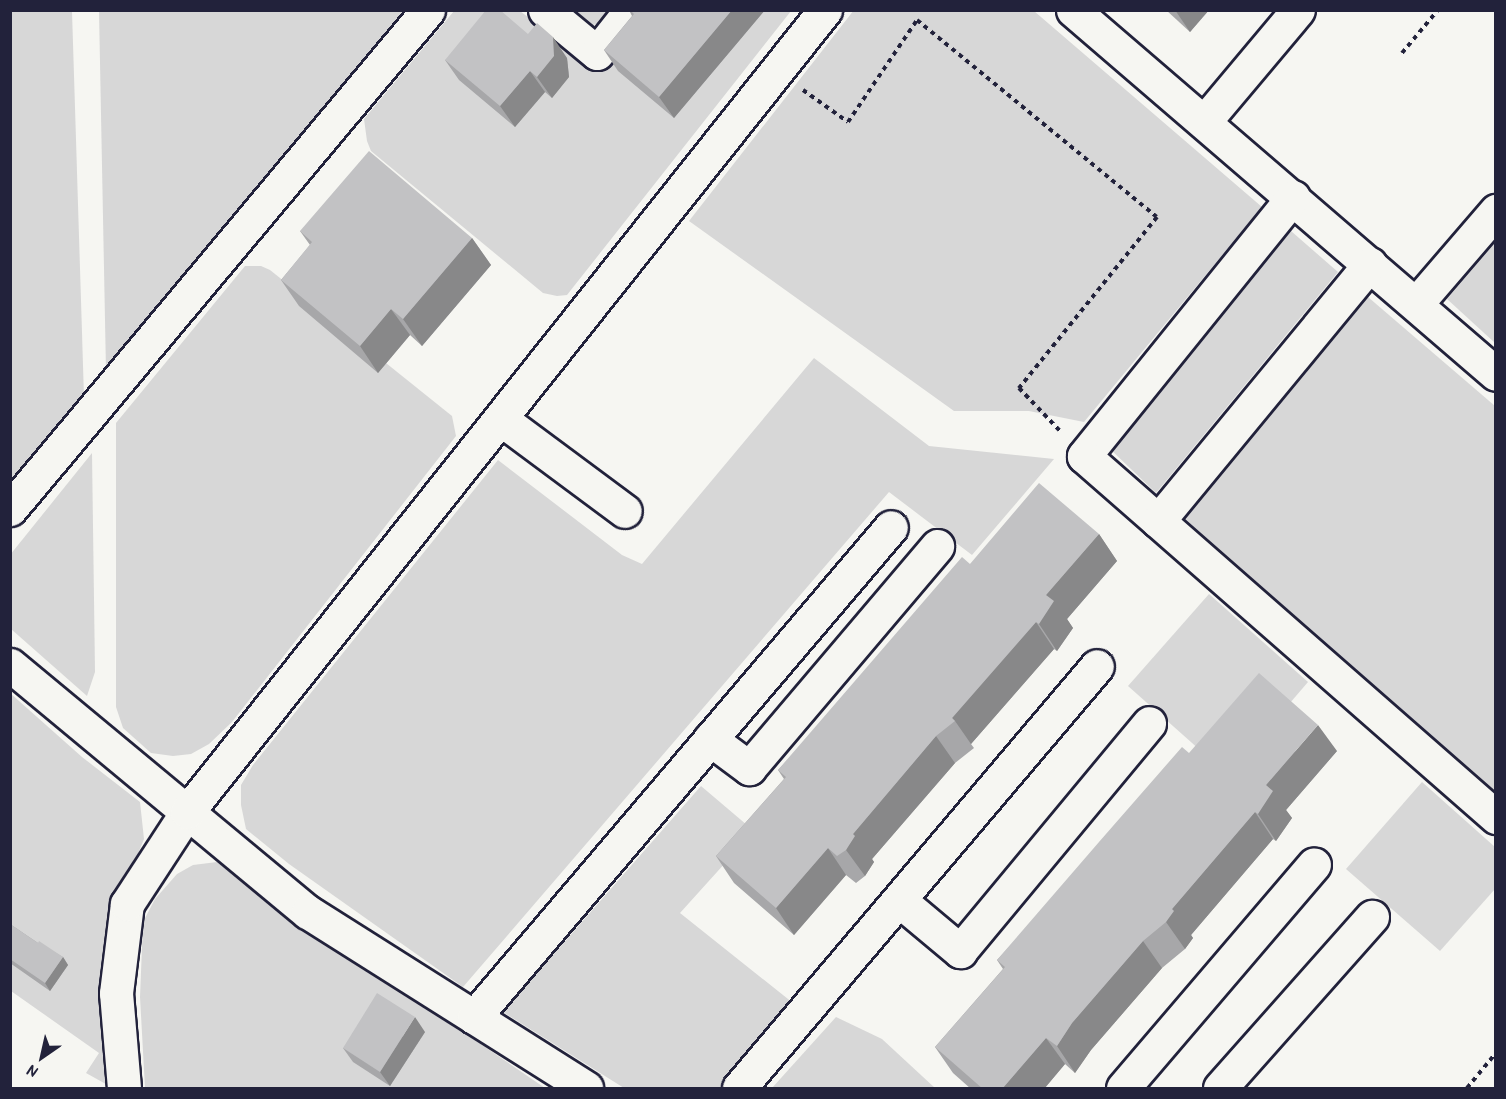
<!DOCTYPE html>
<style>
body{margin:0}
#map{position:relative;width:1506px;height:1099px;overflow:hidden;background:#f6f6f2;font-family:"Patrick Hand",sans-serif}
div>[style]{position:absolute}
.green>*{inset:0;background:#d7d7d7}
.path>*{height:4px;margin-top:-2px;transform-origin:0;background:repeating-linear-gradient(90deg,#22223b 0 4.5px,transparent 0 9px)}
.roads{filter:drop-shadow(2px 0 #22223b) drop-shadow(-2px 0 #22223b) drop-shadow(0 2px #22223b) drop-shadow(0 -2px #22223b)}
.minor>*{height:33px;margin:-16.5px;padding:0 16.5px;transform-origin:16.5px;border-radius:16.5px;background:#f6f6f2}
.wall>*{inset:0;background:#a7a7a9}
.shaded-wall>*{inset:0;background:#888889}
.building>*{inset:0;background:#c2c2c4}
span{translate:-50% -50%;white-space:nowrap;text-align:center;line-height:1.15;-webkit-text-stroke:6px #f6f6f2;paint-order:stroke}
.frame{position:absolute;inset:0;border:12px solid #22223b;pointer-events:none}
.north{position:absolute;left:12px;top:1027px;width:60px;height:60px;-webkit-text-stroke:4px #f6f6f2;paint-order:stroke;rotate:214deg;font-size:16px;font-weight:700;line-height:24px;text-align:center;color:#22223b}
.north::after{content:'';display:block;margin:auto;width:21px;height:27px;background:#22223b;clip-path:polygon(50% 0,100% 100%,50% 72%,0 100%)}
</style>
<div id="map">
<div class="green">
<i style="clip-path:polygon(854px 10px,1034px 11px,1262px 207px,1084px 422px,1029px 411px,954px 411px,689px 221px)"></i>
<i style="clip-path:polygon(10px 11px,72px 11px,84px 397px,10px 488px)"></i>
<i style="clip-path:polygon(99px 11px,409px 11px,106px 371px)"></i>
<i style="clip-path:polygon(454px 11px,520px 11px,585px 61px,648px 11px,791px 11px,567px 295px,557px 296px,543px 293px,371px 151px,367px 141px,364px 119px)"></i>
<i style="clip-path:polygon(562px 11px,612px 11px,603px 22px,590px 26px)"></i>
<i style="clip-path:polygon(1291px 231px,1338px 272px,1156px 493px,1108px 447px)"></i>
<i style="clip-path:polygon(1495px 243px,1495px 343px,1447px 299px)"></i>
<i style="clip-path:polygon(245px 266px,261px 266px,270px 270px,452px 416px,456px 436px,232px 722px,209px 744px,191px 754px,173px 756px,151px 753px,123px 728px,116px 707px,116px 423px)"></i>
<i style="clip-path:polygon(1368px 297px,1495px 406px,1495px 792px,1183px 517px)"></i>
<i style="clip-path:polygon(814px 358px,929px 446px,1054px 459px,972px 555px,889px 492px,463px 987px,289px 864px,246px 829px,241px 805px,241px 785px,253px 765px,498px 460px,622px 555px,642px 564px)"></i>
<i style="clip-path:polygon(92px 453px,95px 672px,87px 696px,11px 629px,10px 555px)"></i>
<i style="clip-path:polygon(1209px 594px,1308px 682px,1228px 775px,1128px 686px)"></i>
<i style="clip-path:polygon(10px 693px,82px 757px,140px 802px,144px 839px,133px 866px,110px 900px,104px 941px,113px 1088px,86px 1073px,99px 1053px,11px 991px)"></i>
<i style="clip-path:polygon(1422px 782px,1495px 847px,1495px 889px,1440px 951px,1346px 869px)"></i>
<i style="clip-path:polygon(701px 786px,754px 831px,680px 913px,798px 1007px,726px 1088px,624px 1088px,503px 1012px)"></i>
<i style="clip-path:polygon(217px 862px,236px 877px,545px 1088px,145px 1088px,140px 997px,143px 922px,155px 899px,177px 874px,193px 865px)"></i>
<i style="clip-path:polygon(836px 1017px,882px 1039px,935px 1088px,772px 1088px)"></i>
</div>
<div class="path">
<i style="left:1402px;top:53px;width:56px;rotate:-50.1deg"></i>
<i style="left:803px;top:90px;width:55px;rotate:35.4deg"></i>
<i style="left:848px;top:122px;width:123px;rotate:-55.9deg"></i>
<i style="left:917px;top:20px;width:310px;rotate:39.4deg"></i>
<i style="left:1157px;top:217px;width:220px;rotate:128.9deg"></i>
<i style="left:1019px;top:388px;width:61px;rotate:46.3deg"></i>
<i style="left:1467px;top:1088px;width:45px;rotate:-50.4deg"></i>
</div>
<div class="roads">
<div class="minor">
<i style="left:545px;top:10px;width:67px;rotate:39.6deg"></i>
<i style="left:597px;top:53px;width:55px;rotate:-51.7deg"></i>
<i style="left:1073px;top:10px;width:558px;rotate:40.71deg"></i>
<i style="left:1204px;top:122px;width:146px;rotate:-50deg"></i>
<i style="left:1293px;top:197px;width:333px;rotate:128.9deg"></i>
<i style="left:1084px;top:456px;width:548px;rotate:41.23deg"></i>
<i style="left:1416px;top:304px;width:123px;rotate:-49.3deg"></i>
<i style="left:501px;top:419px;width:154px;rotate:36.6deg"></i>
<i style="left:10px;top:509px;width:651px;rotate:-50.05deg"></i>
<i style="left:1158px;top:521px;width:333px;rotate:-50.5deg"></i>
<i style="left:10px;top:665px;width:387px;rotate:39.7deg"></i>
<i style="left:308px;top:912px;width:329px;rotate:32.3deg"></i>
<i style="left:710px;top:739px;width:49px;rotate:36.6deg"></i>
<i style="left:749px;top:768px;width:291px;rotate:-49.7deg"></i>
<i style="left:899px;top:900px;width:80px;rotate:39.9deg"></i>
<i style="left:960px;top:951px;width:296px;rotate:-50.3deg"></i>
<i style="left:474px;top:1017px;width:643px;rotate:-49.6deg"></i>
<i style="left:124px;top:1088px;width:95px;rotate:-94.8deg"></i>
<i style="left:116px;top:993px;width:90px;rotate:-83deg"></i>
<i style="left:127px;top:904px;width:110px;rotate:-56.9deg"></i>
<i style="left:187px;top:812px;width:1025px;rotate:-51.5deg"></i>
<i style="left:739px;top:1088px;width:553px;rotate:-49.69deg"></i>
<i style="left:1123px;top:1088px;width:294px;rotate:-49.5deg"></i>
<i style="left:1220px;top:1088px;width:229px;rotate:-48.4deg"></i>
</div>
</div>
<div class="wall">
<i style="clip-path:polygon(629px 10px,765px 10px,674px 118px,618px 71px,604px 50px,632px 16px)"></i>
<i style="clip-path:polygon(1166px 10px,1209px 10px,1190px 32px)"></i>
<i style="clip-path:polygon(528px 34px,567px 58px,569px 77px,552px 98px,545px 92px,515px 127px,459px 80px,445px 60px)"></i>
<i style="clip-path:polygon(300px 231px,472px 238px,491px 265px,422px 346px,410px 335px,378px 373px,299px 306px,281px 280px,310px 245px)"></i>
<i style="clip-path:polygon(1099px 534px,1117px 561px,1067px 619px,1073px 628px,1057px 651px,1054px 649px,971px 744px,974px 748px,955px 763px,872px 859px,874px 862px,865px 876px,856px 883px,846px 875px,794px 935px,734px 883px,716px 856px,784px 779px,778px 770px,970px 564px)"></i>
<i style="clip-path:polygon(1337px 751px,1286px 810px,1292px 818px,1276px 841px,1273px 839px,1191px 935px,1193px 938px,1185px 949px,1162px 968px,1091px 1050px,1075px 1073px,1065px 1064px,1044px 1089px,971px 1089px,953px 1073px,935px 1047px,1003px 969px,997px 960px,1189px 753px)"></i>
<i style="clip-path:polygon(10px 924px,38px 943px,63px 957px,68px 965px,50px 991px,10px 963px)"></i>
<i style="clip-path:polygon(425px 1032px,390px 1086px,353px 1062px,343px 1048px)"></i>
</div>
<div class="shaded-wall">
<i style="clip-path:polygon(732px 10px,765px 10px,674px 118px,659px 97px)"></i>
<i style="clip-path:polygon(1175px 10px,1209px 10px,1190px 32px)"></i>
<i style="clip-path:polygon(553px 37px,567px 58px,569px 77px,552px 98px,537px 77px)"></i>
<i style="clip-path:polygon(530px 71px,545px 92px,515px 127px,500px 106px)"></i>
<i style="clip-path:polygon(472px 238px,491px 265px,422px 346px,403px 319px)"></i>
<i style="clip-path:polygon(391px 309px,410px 335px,378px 373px,360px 346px)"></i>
<i style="clip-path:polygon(1099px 534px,1117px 561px,1067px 619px,1073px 628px,1057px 651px,1039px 624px,1046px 595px)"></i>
<i style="clip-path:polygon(1036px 622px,1054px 649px,971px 744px,955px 721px,952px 718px)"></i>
<i style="clip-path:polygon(1318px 725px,1337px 751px,1286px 810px,1292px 818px,1276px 841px,1258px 814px,1266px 785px)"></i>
<i style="clip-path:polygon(936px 736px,955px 763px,872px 859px,874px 862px,865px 876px,846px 850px,853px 834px)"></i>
<i style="clip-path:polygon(1255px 812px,1273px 839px,1191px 935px,1193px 938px,1185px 949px,1166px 922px,1172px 909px)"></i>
<i style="clip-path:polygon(828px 848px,846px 875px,794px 935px,776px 908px)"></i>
<i style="clip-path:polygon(1143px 941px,1162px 968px,1091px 1050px,1075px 1073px,1057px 1046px,1072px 1023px)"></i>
<i style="clip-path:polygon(63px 957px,68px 965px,50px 991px,45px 983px)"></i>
<i style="clip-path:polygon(415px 1017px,425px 1032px,390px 1086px,380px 1072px)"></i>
<i style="clip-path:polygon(1046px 1038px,1065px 1064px,1044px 1089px,1002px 1089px)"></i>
</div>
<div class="building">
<i style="clip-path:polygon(486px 10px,500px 10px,528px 34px,537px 23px,553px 37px,554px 56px,537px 77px,530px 71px,500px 106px,445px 60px)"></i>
<i style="clip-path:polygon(630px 10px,732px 10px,659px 97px,604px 50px,634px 14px)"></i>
<i style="clip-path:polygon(369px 151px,472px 238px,403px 319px,391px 309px,360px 346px,281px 280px,312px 242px,300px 231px)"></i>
<i style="clip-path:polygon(1039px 483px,1099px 534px,1046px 595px,1054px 601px,1039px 624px,1036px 622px,952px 718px,955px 721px,936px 736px,853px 834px,855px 836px,846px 850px,837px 856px,828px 848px,776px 908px,716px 856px,786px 777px,778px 770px,962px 557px,970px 564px)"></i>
<i style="clip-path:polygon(1259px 673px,1318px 725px,1266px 785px,1273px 791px,1258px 814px,1255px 812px,1172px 909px,1174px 911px,1166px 922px,1143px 941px,1072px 1023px,1057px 1046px,1046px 1038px,1002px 1089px,983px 1089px,935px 1047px,1005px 967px,997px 960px,1099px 842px,1182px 747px,1189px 753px)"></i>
<i style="clip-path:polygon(10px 924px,38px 943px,39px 941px,63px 957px,45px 983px,10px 959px)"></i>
<i style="clip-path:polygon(377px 993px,415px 1017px,380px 1072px,343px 1048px)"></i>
</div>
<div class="frame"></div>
<div class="north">N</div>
</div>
